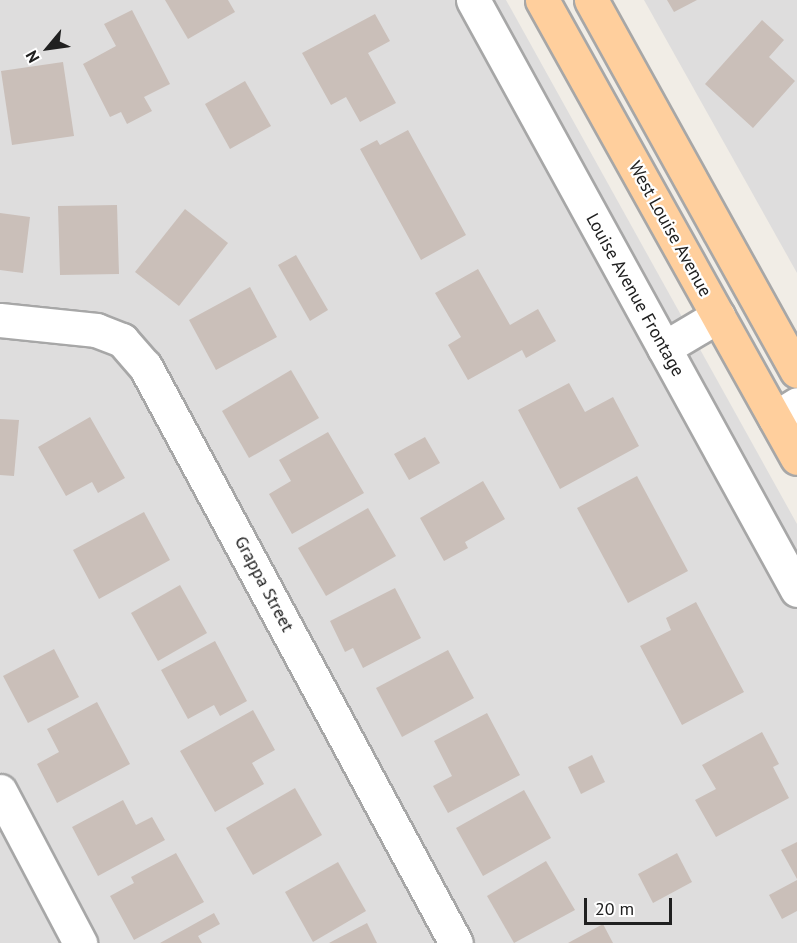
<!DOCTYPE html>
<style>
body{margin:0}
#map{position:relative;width:797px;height:943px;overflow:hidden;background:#f1ede6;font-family:"PT Sans",sans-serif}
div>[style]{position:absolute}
.residential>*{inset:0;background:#dedddd}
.building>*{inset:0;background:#cabfb9}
.roads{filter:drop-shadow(2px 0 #a7a7a7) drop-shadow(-2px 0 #a7a7a7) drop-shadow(0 2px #a7a7a7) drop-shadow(0 -2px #a7a7a7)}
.minor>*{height:33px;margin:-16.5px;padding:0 16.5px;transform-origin:16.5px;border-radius:16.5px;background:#fff}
.major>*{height:33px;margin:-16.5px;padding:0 16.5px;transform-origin:16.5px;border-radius:16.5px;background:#ffcf9d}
span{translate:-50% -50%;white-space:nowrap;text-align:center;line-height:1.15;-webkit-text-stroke:4.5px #fff;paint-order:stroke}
.street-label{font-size:18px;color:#202020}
.north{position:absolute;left:18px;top:18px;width:60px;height:60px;-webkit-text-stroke:4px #fff;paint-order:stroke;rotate:241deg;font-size:16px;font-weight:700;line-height:24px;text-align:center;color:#202020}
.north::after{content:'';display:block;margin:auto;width:21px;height:27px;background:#202020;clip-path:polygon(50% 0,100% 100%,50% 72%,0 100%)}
.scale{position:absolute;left:584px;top:898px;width:88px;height:27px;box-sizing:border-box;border:3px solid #202020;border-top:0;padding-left:8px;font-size:18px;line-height:21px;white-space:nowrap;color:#202020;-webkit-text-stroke:4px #fff;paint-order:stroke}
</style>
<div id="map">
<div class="residential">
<i style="clip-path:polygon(0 0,506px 0,797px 524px,797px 943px,0 943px)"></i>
<i style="clip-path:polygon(644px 0,797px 0,797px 273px)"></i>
</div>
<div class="building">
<i style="clip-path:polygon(165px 0,228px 0,235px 12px,188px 39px)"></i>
<i style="clip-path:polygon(667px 0,697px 0,674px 12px)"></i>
<i style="clip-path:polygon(132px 10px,170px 84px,144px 97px,152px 111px,127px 124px,121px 112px,110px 117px,83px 64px,116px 46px,104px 24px)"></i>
<i style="clip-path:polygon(375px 14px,390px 41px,368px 53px,396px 103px,360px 122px,346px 97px,331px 105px,302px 53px)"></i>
<i style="clip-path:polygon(762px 20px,784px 40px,769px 57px,795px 81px,753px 128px,705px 84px)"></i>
<i style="clip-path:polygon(63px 62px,74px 136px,12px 145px,1px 71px)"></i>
<i style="clip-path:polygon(245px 81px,271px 126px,230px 149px,205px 104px)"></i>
<i style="clip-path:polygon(408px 130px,466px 235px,421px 260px,360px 149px,377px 140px,380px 145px)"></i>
<i style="clip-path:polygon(117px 205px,119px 274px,60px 275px,58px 206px)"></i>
<i style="clip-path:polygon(185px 209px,228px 243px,179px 306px,135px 272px)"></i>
<i style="clip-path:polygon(0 213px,30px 217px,23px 273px,0 270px)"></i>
<i style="clip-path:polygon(296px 255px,328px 310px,310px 321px,278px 265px)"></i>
<i style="clip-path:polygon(478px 269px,510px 325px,538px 309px,556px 341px,526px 358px,522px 350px,468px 380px,448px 345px,461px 337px,435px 293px)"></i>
<i style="clip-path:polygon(250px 287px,277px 337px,216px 370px,189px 320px)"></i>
<i style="clip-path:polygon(291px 370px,319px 418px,249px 458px,222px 411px)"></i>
<i style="clip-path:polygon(569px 383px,585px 412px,613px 397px,639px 446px,560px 489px,518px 410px)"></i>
<i style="clip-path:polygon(90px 417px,125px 478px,98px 493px,92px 482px,66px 496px,38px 447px)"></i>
<i style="clip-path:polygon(0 419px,19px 420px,14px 476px,0 475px)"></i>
<i style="clip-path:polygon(328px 432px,364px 493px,292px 534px,269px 494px,291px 481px,279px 460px)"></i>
<i style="clip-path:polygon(425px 437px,440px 463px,409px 480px,394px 454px)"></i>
<i style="clip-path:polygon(637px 476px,688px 571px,628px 603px,577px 508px)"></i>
<i style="clip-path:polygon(483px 481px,505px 519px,465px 542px,468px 548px,444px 561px,420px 518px)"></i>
<i style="clip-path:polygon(368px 508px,396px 556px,326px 596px,298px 548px)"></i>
<i style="clip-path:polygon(144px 512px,170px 560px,99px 599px,73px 550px)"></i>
<i style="clip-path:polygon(180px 585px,207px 633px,158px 661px,131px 613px)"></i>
<i style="clip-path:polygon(395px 588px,421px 638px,363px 668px,353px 648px,345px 652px,330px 621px)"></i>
<i style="clip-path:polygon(696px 602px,744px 692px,682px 725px,640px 646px,671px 630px,666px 618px)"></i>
<i style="clip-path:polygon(215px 641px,247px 701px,220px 716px,214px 705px,188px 719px,161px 670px)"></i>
<i style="clip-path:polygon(54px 649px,79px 697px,28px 723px,3px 676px)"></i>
<i style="clip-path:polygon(448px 650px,474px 698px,402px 737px,376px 688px)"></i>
<i style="clip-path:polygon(97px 702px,130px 764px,57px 803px,37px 764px,59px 752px,47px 729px)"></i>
<i style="clip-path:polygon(253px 710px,275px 750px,252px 763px,264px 784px,215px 812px,180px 751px)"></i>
<i style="clip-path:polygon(487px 713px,520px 775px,448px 813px,433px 786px,452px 776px,434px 741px)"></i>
<i style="clip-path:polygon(762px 732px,779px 764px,773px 767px,789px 798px,716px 837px,695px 800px,716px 789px,702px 765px)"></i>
<i style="clip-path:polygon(592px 755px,605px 782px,581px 794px,568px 767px)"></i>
<i style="clip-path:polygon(295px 788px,322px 835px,253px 875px,226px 828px)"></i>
<i style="clip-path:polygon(524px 790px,551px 838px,483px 876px,456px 828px)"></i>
<i style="clip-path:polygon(123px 800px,136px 825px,152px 817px,165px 840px,98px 876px,72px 827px)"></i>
<i style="clip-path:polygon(797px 842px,797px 879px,781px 850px)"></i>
<i style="clip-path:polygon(176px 853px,204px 902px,134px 940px,110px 896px,134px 883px,131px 877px)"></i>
<i style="clip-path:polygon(677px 853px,692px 882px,653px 903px,638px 874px)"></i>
<i style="clip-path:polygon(546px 861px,575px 910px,514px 943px,487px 896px)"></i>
<i style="clip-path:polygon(338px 862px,366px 911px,313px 942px,285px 892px)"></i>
<i style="clip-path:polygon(797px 880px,797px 911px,782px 919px,769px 895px)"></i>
<i style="clip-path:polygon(214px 913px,220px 924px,198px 936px,202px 943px,160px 943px)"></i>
<i style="clip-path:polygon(367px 923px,377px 943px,329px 943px)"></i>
<i style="clip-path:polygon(603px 924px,613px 943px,568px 943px)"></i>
</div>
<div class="roads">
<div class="minor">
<i style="left:473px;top:0;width:673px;rotate:61.23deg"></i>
<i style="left:0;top:320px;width:97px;rotate:5.9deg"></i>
<i style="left:96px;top:330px;width:28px;rotate:21deg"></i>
<i style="left:122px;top:340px;width:35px;rotate:49deg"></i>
<i style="left:145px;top:366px;width:655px;rotate:61.68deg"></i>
<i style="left:664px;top:348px;width:63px;rotate:-30.7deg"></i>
<i style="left:775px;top:418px;width:26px;rotate:-32deg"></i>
<i style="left:0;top:791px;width:172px;rotate:62.2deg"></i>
</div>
<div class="major">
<i style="left:542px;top:0;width:524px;rotate:60.89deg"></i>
<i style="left:591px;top:0;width:424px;rotate:61deg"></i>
</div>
</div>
<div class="street-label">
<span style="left:670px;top:229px;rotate:61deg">West Louise Avenue</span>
<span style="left:635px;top:295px;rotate:61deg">Louise Avenue Frontage</span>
<span style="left:264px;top:584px;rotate:62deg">Grappa Street</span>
</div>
<div class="north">N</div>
<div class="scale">20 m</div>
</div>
